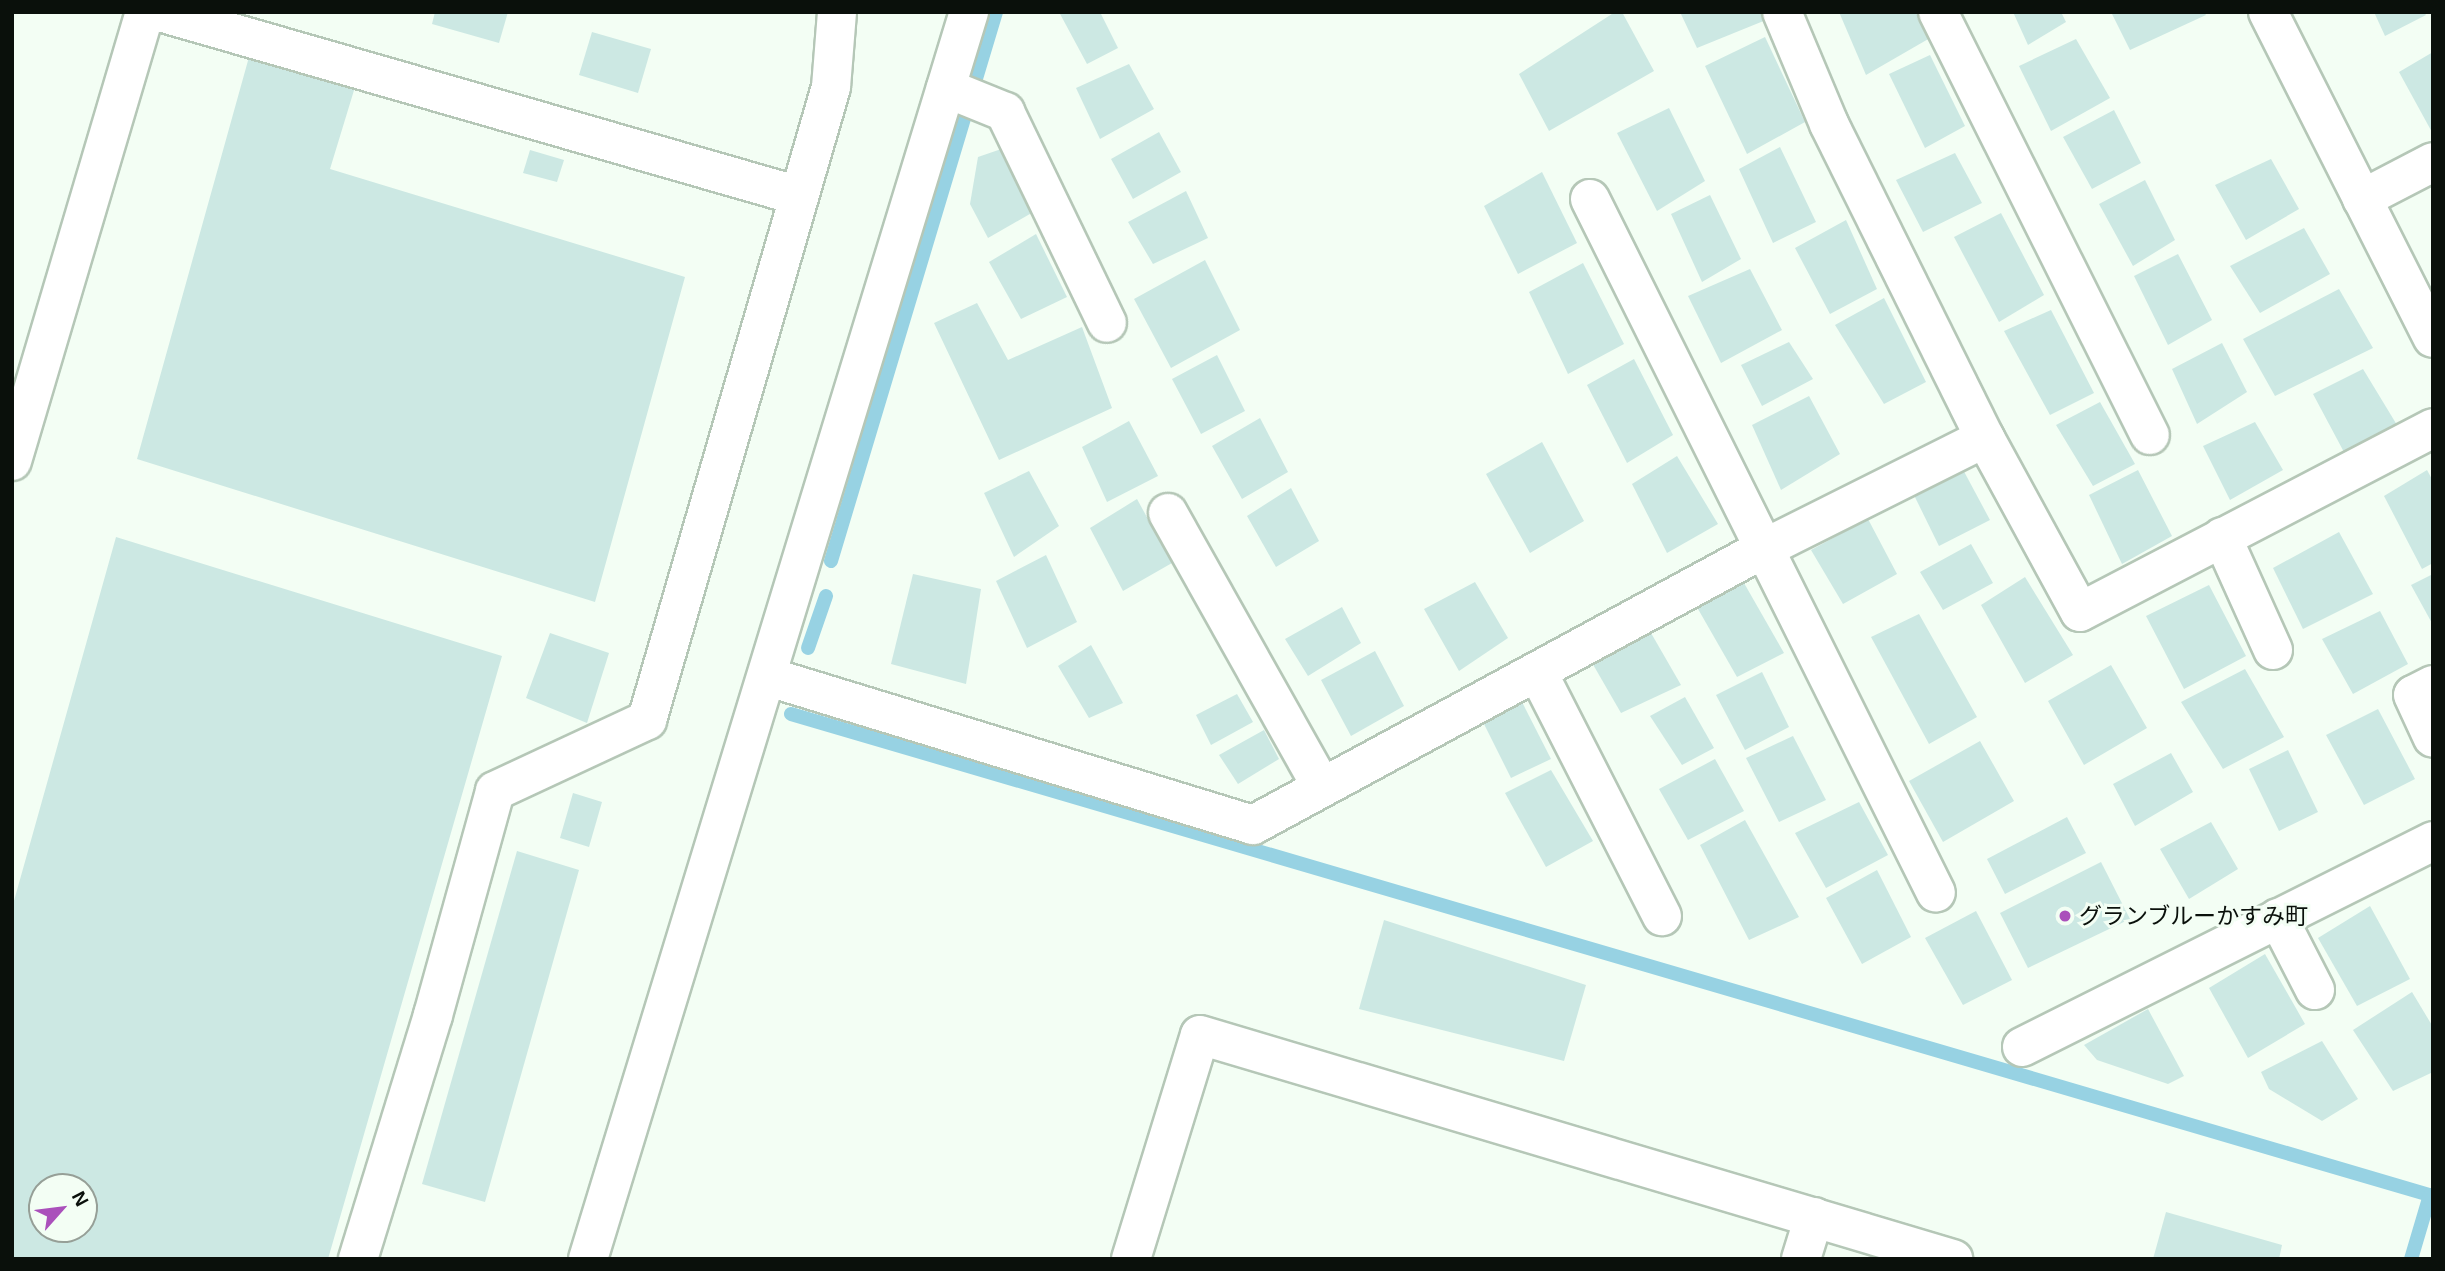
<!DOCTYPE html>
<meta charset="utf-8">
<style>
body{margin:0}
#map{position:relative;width:2445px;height:1271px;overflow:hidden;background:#f3fef4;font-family:Arial,"Noto Sans JP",sans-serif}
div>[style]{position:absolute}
.stream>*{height:14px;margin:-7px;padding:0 7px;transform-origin:7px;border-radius:7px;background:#97d2e3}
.building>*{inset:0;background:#cce8e3}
.roads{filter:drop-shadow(2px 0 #b5c7b7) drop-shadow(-2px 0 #b5c7b7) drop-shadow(0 2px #b5c7b7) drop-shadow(0 -2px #b5c7b7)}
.minor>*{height:38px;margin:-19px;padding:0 19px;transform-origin:19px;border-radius:19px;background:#fff}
.dots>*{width:19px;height:19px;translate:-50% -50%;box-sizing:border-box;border:4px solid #f3fef4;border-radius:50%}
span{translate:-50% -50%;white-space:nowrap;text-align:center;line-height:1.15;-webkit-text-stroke:6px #f3fef4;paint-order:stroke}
.poi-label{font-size:23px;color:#0a100b}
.left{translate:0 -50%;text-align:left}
.frame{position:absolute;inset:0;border:14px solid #0a100b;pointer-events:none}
.north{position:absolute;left:28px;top:1173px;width:70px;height:70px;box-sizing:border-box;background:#f3fef4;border:2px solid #969f97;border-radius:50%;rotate:62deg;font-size:19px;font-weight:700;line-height:28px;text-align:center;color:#0a100b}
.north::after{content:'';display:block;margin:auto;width:24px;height:32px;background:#aa50bb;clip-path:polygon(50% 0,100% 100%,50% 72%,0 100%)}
</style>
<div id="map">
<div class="stream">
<i style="left:831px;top:561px;width:573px;rotate:-73.27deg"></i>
<i style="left:808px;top:648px;width:55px;rotate:-70.9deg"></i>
<i style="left:791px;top:714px;width:1708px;rotate:16.36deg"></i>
<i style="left:2430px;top:1195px;width:67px;rotate:106.5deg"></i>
</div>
<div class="building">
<i style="clip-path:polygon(435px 12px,508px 12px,499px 43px,432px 24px)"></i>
<i style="clip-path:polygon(1059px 12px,1100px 12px,1118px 48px,1087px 64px)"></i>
<i style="clip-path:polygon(1615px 12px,1622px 12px,1654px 71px,1549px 131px,1519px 74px)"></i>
<i style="clip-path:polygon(1680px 12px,1761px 12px,1766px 20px,1697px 48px)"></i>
<i style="clip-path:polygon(1839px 12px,1916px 12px,1930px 38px,1866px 75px)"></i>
<i style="clip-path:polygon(2013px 12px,2061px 12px,2066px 22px,2028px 45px)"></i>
<i style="clip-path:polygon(2111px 12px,2204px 12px,2206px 15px,2130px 50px)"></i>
<i style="clip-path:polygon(2374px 12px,2424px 12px,2426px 15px,2385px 36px)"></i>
<i style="clip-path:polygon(592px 32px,651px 49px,638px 93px,579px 75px)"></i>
<i style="clip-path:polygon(1765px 37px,1805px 122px,1747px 154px,1705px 66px)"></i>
<i style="clip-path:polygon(2076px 39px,2110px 98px,2051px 131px,2019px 66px)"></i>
<i style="clip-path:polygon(2433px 52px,2433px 134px,2399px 72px)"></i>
<i style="clip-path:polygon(1930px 55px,1965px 126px,1925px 148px,1889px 74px)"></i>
<i style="clip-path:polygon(249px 57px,355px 87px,330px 169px,685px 277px,595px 602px,137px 459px)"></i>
<i style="clip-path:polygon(1129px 64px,1154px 109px,1100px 139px,1076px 88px)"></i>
<i style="clip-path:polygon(1669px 108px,1705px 181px,1657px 211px,1617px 133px)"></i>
<i style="clip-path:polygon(2114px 110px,2141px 163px,2092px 189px,2063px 137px)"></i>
<i style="clip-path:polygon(1159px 132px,1181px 172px,1133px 199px,1111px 159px)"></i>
<i style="clip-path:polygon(1013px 145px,1042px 207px,988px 238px,970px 204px,978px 157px)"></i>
<i style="clip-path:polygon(1780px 147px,1816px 222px,1773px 243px,1739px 169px)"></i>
<i style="clip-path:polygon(530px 150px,564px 160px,557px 182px,523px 173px)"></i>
<i style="clip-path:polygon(1955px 153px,1982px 203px,1923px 232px,1896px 180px)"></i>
<i style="clip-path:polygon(2271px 159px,2299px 209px,2246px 240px,2215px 185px)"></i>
<i style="clip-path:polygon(1542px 172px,1577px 243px,1518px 274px,1484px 206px)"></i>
<i style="clip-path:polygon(2145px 180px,2175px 240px,2133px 266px,2099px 204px)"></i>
<i style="clip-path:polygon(1186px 191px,1208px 238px,1153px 264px,1128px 222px)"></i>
<i style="clip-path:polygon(1710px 195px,1741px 259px,1702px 282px,1671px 214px)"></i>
<i style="clip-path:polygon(2001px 213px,2044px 295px,1999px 322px,1954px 237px)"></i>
<i style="clip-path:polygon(1846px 220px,1877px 289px,1830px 314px,1795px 248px)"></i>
<i style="clip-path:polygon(2304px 228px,2330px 274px,2260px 313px,2230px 266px)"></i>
<i style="clip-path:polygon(1036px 234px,1067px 297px,1021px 319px,989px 262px)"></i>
<i style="clip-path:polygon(2178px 254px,2212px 320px,2168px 345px,2134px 276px)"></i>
<i style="clip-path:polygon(1205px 260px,1240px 330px,1171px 368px,1134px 299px)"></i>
<i style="clip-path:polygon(1583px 263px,1624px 344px,1568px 374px,1529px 292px)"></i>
<i style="clip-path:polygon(1750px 269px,1782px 330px,1721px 363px,1688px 296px)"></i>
<i style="clip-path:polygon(2339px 289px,2373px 348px,2275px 396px,2243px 339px)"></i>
<i style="clip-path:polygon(1884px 298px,1926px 382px,1884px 404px,1835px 325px)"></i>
<i style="clip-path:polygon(977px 303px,1008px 360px,1082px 327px,1112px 408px,999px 460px,934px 323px)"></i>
<i style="clip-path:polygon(2051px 310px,2094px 393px,2050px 415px,2004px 331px)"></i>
<i style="clip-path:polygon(1789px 342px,1813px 379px,1762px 406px,1741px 365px)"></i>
<i style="clip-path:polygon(2222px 343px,2247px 392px,2197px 424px,2172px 369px)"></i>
<i style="clip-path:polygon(1217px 355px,1245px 411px,1201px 434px,1172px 379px)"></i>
<i style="clip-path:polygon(1634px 359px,1673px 435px,1627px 463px,1587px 385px)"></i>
<i style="clip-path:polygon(2363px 369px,2397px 425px,2345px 454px,2313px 394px)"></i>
<i style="clip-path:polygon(1809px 396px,1840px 454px,1781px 490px,1752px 425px)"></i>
<i style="clip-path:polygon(2100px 402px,2135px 464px,2093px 486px,2056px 425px)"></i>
<i style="clip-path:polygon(1260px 418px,1288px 472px,1242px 499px,1212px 446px)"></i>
<i style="clip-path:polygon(1129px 421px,1158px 476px,1107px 502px,1082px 447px)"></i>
<i style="clip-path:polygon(2255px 422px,2283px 470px,2230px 500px,2203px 446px)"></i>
<i style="clip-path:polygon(1542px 442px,1584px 521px,1530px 553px,1486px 474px)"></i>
<i style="clip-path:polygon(1677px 456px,1718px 524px,1667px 553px,1632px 484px)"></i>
<i style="clip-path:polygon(1960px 464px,1990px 520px,1939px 546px,1911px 489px)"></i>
<i style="clip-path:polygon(2138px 470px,2172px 536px,2122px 564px,2089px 495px)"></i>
<i style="clip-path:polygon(2427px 470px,2433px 481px,2433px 563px,2422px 569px,2384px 496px)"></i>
<i style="clip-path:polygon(1029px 471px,1059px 526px,1014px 557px,984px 493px)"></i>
<i style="clip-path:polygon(1291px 488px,1319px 541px,1276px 567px,1247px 516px)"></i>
<i style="clip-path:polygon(1137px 499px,1172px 563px,1123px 591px,1090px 528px)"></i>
<i style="clip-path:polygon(1868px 519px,1897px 574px,1843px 604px,1811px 550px)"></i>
<i style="clip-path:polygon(2339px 532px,2373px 594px,2303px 629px,2273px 568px)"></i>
<i style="clip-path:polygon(evenodd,116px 537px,502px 656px,328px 1259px,12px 1259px,12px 908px,116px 537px,42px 1187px,84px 1187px,84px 1229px,42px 1229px,42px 1187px)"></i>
<i style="clip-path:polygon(1971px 544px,1993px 583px,1943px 610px,1920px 572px)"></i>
<i style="clip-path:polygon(1046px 555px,1077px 622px,1027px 648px,996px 581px)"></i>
<i style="clip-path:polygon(913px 574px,981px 589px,966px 684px,891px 664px)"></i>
<i style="clip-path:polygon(2433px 574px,2433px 625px,2411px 585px)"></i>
<i style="clip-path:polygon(1740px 576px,1784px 653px,1737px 677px,1694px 602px)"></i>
<i style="clip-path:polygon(2025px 577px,2073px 655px,2025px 683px,1981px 605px)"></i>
<i style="clip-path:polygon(1475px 582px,1508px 638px,1459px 671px,1424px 609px)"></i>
<i style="clip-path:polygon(2209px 585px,2246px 656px,2184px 689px,2146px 616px)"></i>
<i style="clip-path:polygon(1342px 607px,1361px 643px,1308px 676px,1285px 639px)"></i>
<i style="clip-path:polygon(2380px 611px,2408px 664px,2353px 694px,2322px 639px)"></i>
<i style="clip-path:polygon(1919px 614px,1977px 717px,1929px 744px,1871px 637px)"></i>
<i style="clip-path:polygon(550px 633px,609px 653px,587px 723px,526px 698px)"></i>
<i style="clip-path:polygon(1651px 633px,1681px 685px,1621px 713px,1591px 661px)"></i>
<i style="clip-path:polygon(1091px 645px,1123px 703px,1089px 718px,1058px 666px)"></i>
<i style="clip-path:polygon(1375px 651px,1404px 706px,1351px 736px,1321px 680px)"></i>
<i style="clip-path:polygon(2111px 665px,2147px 728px,2084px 765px,2048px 701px)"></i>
<i style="clip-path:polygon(2245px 669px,2284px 737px,2223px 769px,2181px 702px)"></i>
<i style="clip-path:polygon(1762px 672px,1789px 727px,1745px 750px,1716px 695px)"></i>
<i style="clip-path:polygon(1237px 694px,1253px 722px,1211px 745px,1196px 715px)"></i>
<i style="clip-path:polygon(1685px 697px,1714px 748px,1682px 765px,1650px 716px)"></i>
<i style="clip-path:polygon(1522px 702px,1551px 759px,1511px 778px,1483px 722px)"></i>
<i style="clip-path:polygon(2378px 709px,2415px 779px,2364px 805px,2326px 735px)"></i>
<i style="clip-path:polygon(1264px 730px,1279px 759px,1238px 784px,1219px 755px)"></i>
<i style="clip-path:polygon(1793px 736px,1826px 800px,1779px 822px,1746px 758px)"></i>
<i style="clip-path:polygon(1980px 741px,2014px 801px,1943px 842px,1909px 781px)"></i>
<i style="clip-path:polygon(2288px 750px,2318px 812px,2279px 831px,2249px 769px)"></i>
<i style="clip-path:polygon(2171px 753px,2193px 792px,2135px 826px,2113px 784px)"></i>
<i style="clip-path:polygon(1715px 759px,1744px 811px,1688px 840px,1659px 789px)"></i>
<i style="clip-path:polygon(1551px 770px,1593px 841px,1546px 867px,1505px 793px)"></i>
<i style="clip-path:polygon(573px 793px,602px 802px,589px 847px,560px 838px)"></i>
<i style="clip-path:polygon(1859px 802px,1888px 855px,1826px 888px,1795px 833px)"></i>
<i style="clip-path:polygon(2067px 817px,2086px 853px,2005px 894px,1987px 859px)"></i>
<i style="clip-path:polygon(1745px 820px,1799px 917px,1749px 940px,1700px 845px)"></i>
<i style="clip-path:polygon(2211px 822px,2238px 869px,2189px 899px,2160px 849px)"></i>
<i style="clip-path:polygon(517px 851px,579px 870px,485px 1202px,422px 1184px)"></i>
<i style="clip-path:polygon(2101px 862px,2130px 919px,2028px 968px,2000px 913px)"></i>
<i style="clip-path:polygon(1877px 870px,1911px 937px,1862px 964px,1826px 898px)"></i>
<i style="clip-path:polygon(2370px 906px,2410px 979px,2357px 1006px,2318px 938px)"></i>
<i style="clip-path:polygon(1976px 911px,2012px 980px,1963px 1005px,1925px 938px)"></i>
<i style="clip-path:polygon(1384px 920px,1586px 985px,1564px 1061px,1359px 1009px)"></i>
<i style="clip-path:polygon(2265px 954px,2305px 1024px,2248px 1058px,2209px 988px)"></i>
<i style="clip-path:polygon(2412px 992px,2433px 1027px,2433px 1072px,2393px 1091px,2353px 1030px)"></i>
<i style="clip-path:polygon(2148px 1009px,2184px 1076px,2168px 1084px,2097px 1060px,2084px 1045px)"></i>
<i style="clip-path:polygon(2322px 1041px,2358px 1099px,2322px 1121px,2269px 1089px,2261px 1072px)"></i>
<i style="clip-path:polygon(2166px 1212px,2282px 1245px,2279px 1259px,2153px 1259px)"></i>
</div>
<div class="roads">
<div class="minor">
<i style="left:160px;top:12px;width:665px;rotate:16.06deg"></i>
<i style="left:1782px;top:12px;width:121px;rotate:67.2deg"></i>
<i style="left:1829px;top:124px;width:351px;rotate:63.6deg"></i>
<i style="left:1985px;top:438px;width:198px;rotate:61.4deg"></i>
<i style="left:2080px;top:612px;width:398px;rotate:-27.5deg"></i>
<i style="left:1938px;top:12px;width:473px;rotate:63.4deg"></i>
<i style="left:2268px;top:12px;width:365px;rotate:63.2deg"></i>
<i style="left:946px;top:88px;width:64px;rotate:22.1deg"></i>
<i style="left:1005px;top:112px;width:234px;rotate:64.2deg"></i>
<i style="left:1590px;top:199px;width:775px;rotate:63.5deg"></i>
<i style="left:2362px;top:199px;width:80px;rotate:-27.5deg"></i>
<i style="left:12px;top:461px;width:468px;rotate:-73.5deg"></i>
<i style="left:1168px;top:513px;width:314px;rotate:60.7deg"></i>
<i style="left:2222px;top:537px;width:124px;rotate:65.7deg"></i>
<i style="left:1538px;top:673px;width:273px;rotate:63deg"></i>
<i style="left:769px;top:677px;width:506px;rotate:17deg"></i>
<i style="left:1253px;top:825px;width:580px;rotate:-28.42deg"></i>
<i style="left:1763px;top:549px;width:248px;rotate:-26.6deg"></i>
<i style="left:2433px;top:685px;width:22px;rotate:153deg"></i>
<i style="left:2413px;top:695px;width:47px;rotate:65.1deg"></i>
<i style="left:2278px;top:918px;width:81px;rotate:62.8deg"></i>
<i style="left:2022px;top:1047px;width:460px;rotate:-26.6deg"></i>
<i style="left:358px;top:1259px;width:255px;rotate:-72.9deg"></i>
<i style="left:433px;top:1015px;width:232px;rotate:-74.5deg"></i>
<i style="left:495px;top:791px;width:168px;rotate:-25deg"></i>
<i style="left:647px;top:720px;width:659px;rotate:-73.79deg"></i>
<i style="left:831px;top:87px;width:75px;rotate:-85.4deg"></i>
<i style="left:588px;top:1259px;width:1304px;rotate:-73.01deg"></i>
<i style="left:1131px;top:1259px;width:234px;rotate:-72.9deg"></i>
<i style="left:1200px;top:1035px;width:786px;rotate:16.57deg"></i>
<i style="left:1801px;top:1259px;width:44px;rotate:-72.8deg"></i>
</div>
</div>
<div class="dots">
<i style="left:2065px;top:916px;background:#aa50bb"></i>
</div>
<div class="poi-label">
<span class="left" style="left:2079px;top:916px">グランブルーかすみ町</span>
</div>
<div class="frame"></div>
<div class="north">N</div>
</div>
